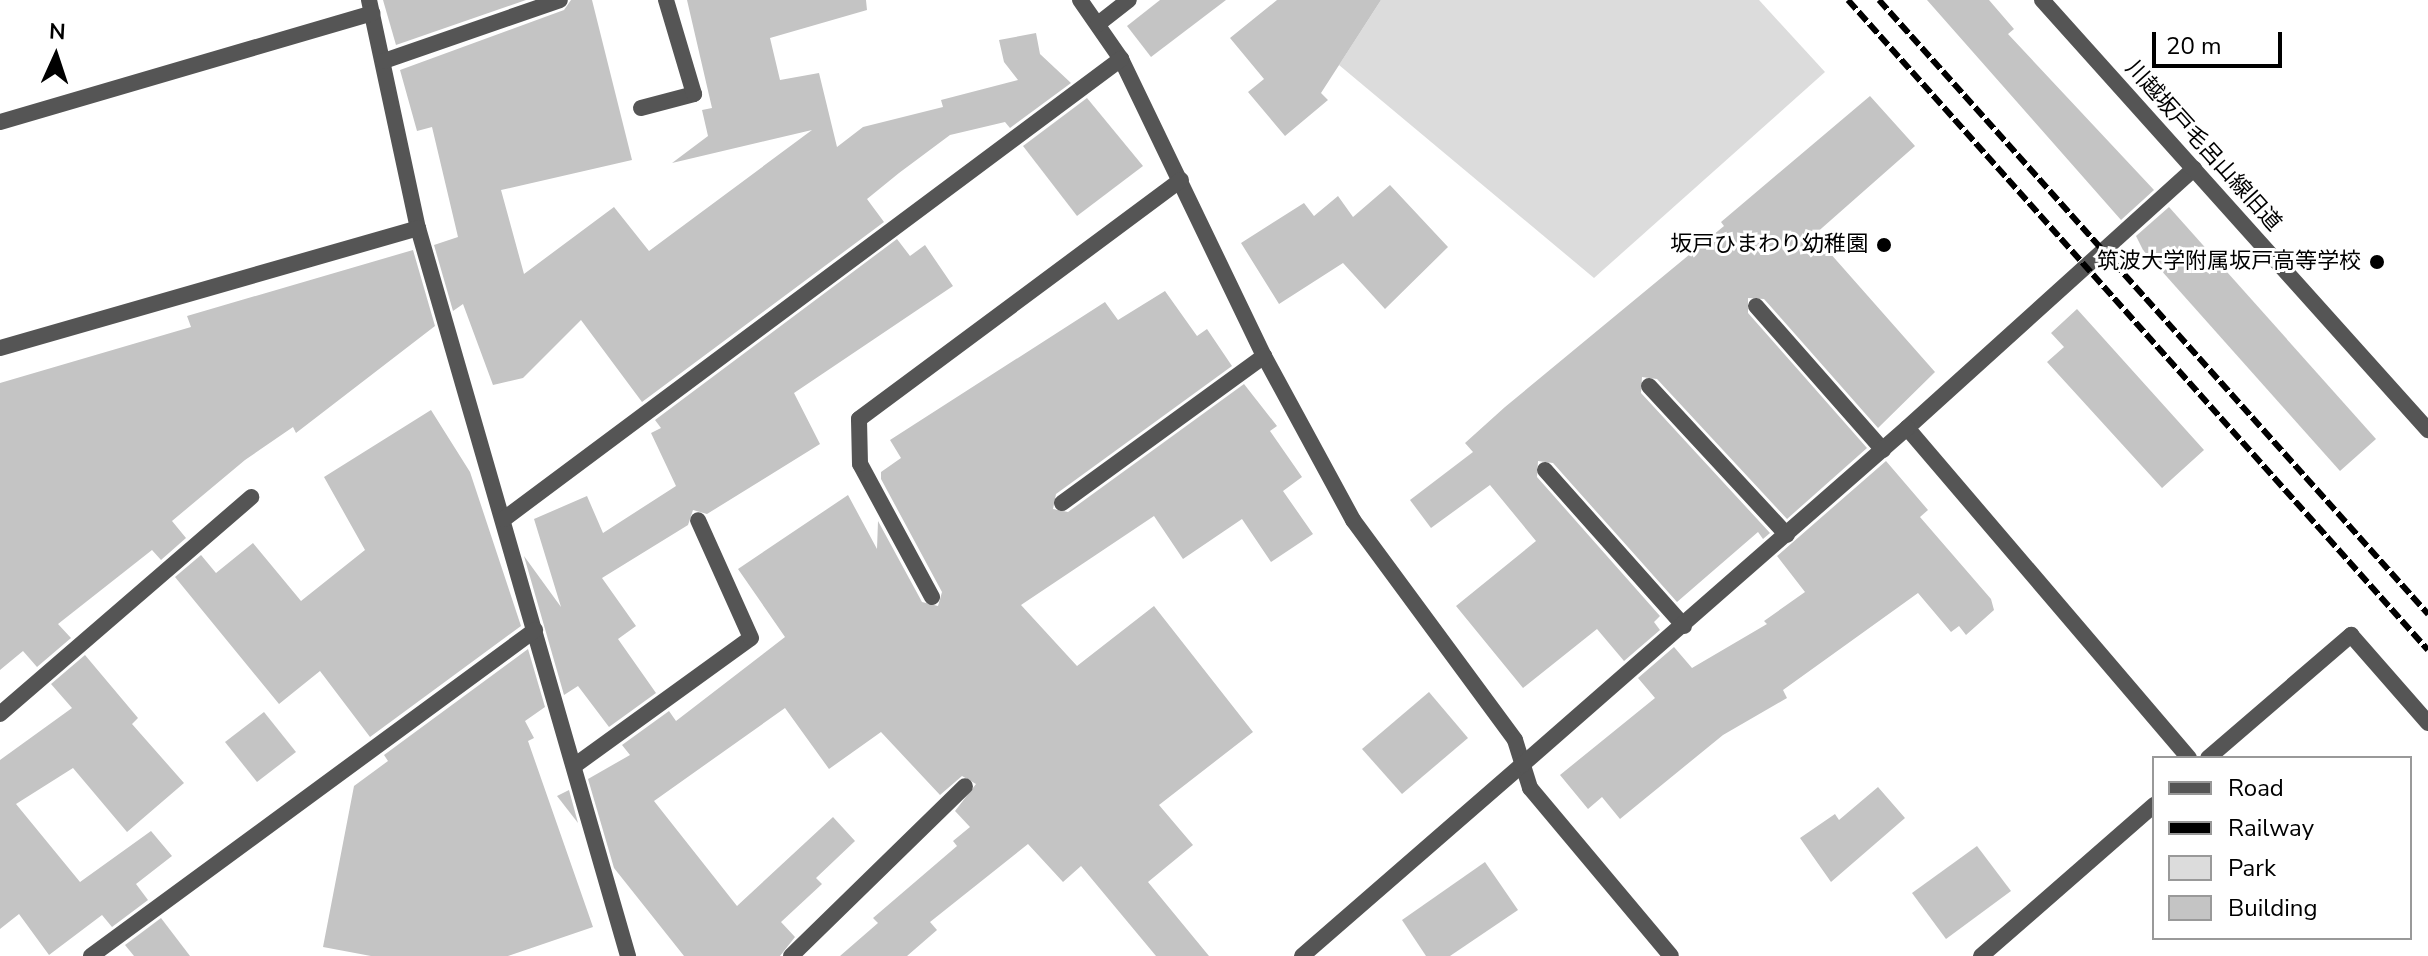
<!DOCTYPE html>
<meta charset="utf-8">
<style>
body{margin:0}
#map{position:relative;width:2428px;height:956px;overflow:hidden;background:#fff;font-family:"Nunito Sans","Noto Sans JP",sans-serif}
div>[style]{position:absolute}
.green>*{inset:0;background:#dcdcdc}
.building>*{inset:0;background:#c4c4c4}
.service>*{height:16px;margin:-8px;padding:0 8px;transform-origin:8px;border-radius:8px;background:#555}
.minor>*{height:16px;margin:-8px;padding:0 8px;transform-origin:8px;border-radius:8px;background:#555}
.tertiary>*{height:16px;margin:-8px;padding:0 8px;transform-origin:8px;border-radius:8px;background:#555}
.rail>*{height:6px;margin-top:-3px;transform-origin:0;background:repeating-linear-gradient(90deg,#000 0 12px,transparent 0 16px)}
.dots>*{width:22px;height:22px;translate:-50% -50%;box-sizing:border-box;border:4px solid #fff;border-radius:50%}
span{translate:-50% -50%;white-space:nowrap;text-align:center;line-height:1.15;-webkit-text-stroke:6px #fff;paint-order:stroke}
.street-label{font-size:22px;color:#000}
.poi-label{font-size:22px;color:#000}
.right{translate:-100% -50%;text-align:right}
.legend{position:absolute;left:2152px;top:756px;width:260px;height:184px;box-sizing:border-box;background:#fff;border:2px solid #999;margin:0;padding:10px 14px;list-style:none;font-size:24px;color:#000}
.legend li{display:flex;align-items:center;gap:16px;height:40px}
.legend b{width:40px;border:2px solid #999}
.north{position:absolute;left:16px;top:16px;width:80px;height:80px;-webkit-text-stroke:6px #fff;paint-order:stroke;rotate:3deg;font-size:22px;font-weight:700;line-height:32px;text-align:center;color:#000}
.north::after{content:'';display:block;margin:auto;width:28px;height:36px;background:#000;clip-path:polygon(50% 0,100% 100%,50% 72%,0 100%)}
.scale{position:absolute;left:2152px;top:32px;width:130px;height:36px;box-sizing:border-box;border:4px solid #000;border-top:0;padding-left:10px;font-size:24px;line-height:28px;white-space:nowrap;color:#000;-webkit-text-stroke:6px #fff;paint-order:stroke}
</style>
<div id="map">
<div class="green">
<i style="clip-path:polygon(1381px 0,1759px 0,1825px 72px,1594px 278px,1339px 65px)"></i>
</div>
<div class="building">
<i style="clip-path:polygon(383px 0,526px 0,396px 45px)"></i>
<i style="clip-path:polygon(571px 0,592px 0,632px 160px,501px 190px,524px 274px,614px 207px,649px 251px,812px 130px,672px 163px,708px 136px,702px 110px,712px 108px,687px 0,866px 0,867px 10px,770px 38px,780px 80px,819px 73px,837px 147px,863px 127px,943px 107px,941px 100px,1018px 80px,1004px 62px,999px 40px,1036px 33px,1040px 54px,1071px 83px,1010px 128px,1005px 122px,950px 135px,899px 173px,867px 199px,884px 222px,642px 402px,581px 320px,523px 378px,493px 385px,463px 304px,453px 311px,434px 245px,458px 237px,432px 127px,417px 131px,400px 70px,564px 10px)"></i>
<i style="clip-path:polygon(1160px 0,1226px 0,1151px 57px,1127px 26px)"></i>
<i style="clip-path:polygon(1277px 0,1381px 0,1321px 93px,1328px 100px,1285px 136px,1248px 92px,1264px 79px,1230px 38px)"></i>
<i style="clip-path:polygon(1927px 0,1989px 0,2014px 29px,2008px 34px,2154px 190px,2121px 220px)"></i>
<i style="clip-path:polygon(1870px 96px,1915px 146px,1814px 235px,1935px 372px,1878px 428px,1764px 299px,1748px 298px,1748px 313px,1867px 448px,1787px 519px,1657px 379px,1642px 377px,1641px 393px,1770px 533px,1763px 539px,1758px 532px,1677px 602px,1553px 463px,1538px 461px,1537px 477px,1660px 616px,1654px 622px,1660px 630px,1624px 661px,1597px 629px,1523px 688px,1456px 606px,1536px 541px,1490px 485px,1431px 528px,1410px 500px,1473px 452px,1465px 443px,1505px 407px,1724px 226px,1721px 222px)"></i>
<i style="clip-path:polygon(1087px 98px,1143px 166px,1077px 216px,1023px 146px)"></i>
<i style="clip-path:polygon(1390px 185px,1448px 247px,1385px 309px,1343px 263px,1279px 304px,1241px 243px,1304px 203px,1314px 216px,1338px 196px,1353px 217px)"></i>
<i style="clip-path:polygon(2169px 207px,2376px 439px,2340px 471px,2143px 250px,2136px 236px)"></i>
<i style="clip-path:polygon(897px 239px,910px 256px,925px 245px,953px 286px,794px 393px,820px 444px,707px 514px,693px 510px,688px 525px,602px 578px,636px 626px,618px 639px,656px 693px,609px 727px,578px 686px,564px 695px,524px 556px,561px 607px,534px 519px,587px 496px,603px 533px,676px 486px,651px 433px,661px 428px,655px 420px)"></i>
<i style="clip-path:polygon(413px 250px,435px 326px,296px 433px,293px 427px,245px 460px,172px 521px,186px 538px,161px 560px,152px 550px,58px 624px,71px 638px,37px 667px,23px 651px,0 670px,0 383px,191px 327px,187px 316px)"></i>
<i style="clip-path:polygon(1165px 291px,1197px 336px,1207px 329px,1232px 366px,1056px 494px,1053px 509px,1068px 512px,1244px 384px,1277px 426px,1270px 431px,1302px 477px,1283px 491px,1313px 534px,1271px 562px,1242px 519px,1183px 559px,1154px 516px,1021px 605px,1077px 666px,1154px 606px,1253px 732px,1159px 805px,1193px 845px,1148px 882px,1209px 956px,1156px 956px,1081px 866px,1063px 882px,1028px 844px,930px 922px,937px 930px,907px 956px,840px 956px,878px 923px,873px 918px,957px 846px,953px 841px,970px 827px,955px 811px,976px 784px,962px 776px,940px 795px,881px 732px,829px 769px,785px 708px,654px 801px,737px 906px,833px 817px,855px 841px,816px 878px,822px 884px,781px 922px,795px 937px,780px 956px,684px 956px,614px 868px,588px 779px,630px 755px,622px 745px,669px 711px,676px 721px,785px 637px,738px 569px,848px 495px,877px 549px,878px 521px,922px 602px,938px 606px,942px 592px,881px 479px,881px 472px,901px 458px,890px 440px,1105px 302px,1118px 320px)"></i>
<i style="clip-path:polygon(2077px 309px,2204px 450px,2162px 488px,2047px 362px,2064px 347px,2051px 333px)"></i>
<i style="clip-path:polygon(431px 410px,470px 472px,521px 626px,370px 737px,320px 671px,279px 704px,175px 577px,201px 555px,216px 573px,253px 543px,301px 601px,365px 550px,324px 477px)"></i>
<i style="clip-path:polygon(1886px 461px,1928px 510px,1920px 517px,1991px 599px,1994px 610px,1966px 635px,1959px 626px,1951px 632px,1918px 593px,1783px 690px,1787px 698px,1723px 735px,1620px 819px,1602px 797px,1588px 809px,1560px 775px,1655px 698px,1638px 678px,1674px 647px,1692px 668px,1767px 624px,1764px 621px,1805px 592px,1777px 556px)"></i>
<i style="clip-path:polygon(528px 649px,545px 707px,525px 721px,534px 738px,528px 741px,593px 927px,508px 956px,371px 956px,323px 947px,354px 786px,388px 761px,384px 755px)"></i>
<i style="clip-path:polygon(85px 655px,138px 718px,132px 724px,184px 783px,127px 832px,73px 768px,16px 804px,80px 882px,151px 831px,172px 856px,136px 884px,148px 900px,112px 927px,102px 915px,49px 955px,19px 914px,0 929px,0 760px,72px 708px,51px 684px)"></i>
<i style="clip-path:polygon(1429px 692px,1468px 738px,1402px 794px,1362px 749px)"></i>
<i style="clip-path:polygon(264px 712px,296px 752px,257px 782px,225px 742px)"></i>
<i style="clip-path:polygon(1878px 787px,1905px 818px,1831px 882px,1800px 838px,1835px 814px,1839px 820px)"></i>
<i style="clip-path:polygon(569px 790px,578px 823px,557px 796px)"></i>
<i style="clip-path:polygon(1977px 846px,2011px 891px,1946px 939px,1912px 893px)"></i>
<i style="clip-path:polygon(1485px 862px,1518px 910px,1450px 956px,1426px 956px,1402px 920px)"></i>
<i style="clip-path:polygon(161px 918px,190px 956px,134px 956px,125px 945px)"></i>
</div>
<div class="service">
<i style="left:641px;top:108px;width:55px;rotate:-14.8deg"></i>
<i style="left:694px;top:94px;width:98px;rotate:-106.6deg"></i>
<i style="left:574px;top:766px;width:218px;rotate:-35.9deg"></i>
<i style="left:751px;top:638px;width:129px;rotate:-114.2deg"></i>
</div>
<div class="minor">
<i style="left:369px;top:0;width:233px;rotate:77.9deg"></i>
<i style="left:418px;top:228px;width:758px;rotate:73.91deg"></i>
<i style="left:1080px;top:0;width:72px;rotate:55.2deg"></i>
<i style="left:1121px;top:59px;width:330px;rotate:64.3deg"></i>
<i style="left:1264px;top:356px;width:187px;rotate:61.5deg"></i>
<i style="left:1353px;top:520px;width:273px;rotate:53.6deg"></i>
<i style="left:1515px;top:740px;width:50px;rotate:72.6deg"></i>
<i style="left:1530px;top:788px;width:219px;rotate:50deg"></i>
<i style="left:1098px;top:24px;width:39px;rotate:-38deg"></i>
<i style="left:384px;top:61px;width:186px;rotate:-19.1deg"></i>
<i style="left:0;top:122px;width:388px;rotate:-16.3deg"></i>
<i style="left:1756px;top:306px;width:192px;rotate:48.6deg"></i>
<i style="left:0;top:348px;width:435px;rotate:-16deg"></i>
<i style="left:1649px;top:386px;width:203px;rotate:47.2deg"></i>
<i style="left:1545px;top:470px;width:209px;rotate:48.3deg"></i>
<i style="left:1062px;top:503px;width:250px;rotate:-36deg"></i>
<i style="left:504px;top:519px;width:770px;rotate:-36.71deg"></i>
<i style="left:932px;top:597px;width:151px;rotate:-118.4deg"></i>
<i style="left:860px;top:464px;width:45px;rotate:-91.3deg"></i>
<i style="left:859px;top:419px;width:401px;rotate:-36.6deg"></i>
<i style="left:0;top:714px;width:332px;rotate:-40.8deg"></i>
<i style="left:2189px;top:758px;width:434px;rotate:-130.5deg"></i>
<i style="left:1907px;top:428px;width:387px;rotate:-42.1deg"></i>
<i style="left:2208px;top:758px;width:189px;rotate:-40.7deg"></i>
<i style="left:2351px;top:635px;width:117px;rotate:48.8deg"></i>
<i style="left:91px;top:956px;width:551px;rotate:-36.29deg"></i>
<i style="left:791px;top:956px;width:243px;rotate:-44.3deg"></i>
<i style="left:1302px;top:956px;width:291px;rotate:-41deg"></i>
<i style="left:1981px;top:956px;width:230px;rotate:-41.1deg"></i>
</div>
<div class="tertiary">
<i style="left:2042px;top:0;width:578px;rotate:48.09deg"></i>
<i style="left:1522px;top:765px;width:512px;rotate:-41.2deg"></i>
</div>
<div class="rail">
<i style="left:1848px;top:0;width:871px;rotate:48.26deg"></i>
<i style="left:1879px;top:0;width:824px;rotate:48.2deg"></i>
</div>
<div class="dots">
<i style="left:1884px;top:245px;background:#000"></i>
<i style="left:2377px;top:262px;background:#000"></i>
</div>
<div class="street-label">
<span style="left:2203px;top:146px;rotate:48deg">川越坂戸毛呂山線旧道</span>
</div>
<div class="poi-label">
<span class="right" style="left:1868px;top:245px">坂戸ひまわり幼稚園</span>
<span class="right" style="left:2361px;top:262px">筑波大学附属坂戸高等学校</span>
</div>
<ul class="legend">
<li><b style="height:10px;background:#555"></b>Road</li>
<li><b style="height:10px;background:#000"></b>Railway</li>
<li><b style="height:22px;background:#dcdcdc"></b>Park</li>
<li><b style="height:22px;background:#c4c4c4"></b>Building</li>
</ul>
<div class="north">N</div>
<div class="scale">20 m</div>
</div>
